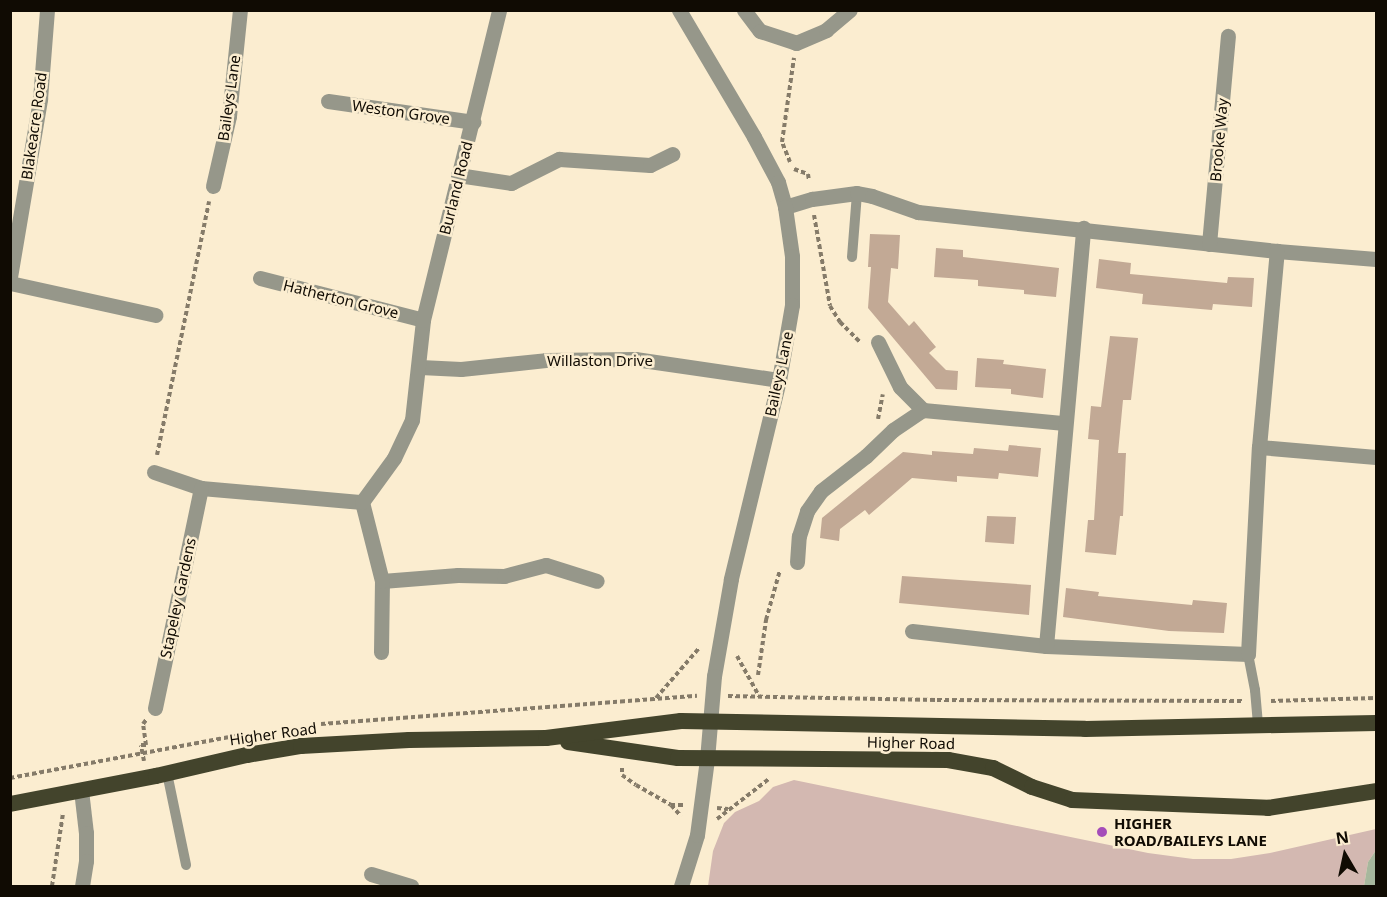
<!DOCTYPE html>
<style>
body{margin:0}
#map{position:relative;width:1387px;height:897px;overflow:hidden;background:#fbedd0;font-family:"Noto Sans",sans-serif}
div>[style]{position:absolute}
.green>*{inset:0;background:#d3b8b1}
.water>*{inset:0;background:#a7b79d}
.building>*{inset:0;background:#c2a995}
.path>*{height:4px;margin-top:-2px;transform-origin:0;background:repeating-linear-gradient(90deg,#857b69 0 4.5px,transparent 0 7.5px)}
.service>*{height:10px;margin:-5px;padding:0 5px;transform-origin:5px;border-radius:5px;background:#96978a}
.minor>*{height:15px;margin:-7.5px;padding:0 7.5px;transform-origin:7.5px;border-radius:7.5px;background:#96978a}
.tertiary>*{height:15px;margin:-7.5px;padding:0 7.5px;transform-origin:7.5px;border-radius:7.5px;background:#96978a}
.trunk>*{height:16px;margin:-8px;padding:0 8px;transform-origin:8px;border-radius:8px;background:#43442c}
.dots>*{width:16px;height:16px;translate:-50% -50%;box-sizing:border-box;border:3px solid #fbedd0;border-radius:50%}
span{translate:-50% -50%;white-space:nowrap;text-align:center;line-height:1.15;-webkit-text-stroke:5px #fbedd0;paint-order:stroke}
.street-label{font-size:15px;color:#100b03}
.poi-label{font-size:15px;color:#100b03;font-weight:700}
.left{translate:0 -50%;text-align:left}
.frame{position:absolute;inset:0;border:12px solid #100b03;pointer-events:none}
.north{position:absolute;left:1315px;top:825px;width:60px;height:60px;-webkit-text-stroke:4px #fbedd0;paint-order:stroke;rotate:351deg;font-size:16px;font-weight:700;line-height:24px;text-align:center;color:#100b03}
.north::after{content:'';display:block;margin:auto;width:21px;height:27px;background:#100b03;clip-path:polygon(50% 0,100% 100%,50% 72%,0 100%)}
</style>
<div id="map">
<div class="green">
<i style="clip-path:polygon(794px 780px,1148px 853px,1193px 859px,1231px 859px,1270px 853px,1376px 829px,1376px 850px,1368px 862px,1364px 886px,708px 886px,713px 851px,724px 823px,735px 812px,759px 801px,773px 787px)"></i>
</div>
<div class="water">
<i style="clip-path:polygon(1376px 850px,1376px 886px,1364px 886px,1368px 862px)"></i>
</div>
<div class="building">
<i style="clip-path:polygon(870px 234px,900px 235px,898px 269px,891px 268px,888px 302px,909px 326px,914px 321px,936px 347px,929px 353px,946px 370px,958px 371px,957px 390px,936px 389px,868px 308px,871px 267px,868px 267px)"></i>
<i style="clip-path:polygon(936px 248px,963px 250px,963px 257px,1059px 268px,1056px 297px,1024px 294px,1024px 290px,978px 286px,978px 280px,934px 277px)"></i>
<i style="clip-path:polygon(1099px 259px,1131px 263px,1130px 274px,1227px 283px,1228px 277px,1254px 278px,1252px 307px,1213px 304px,1212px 310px,1142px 304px,1143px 294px,1096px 288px)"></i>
<i style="clip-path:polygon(1110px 336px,1138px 338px,1131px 400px,1123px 400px,1118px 453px,1126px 453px,1123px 516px,1120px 516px,1116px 555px,1085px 552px,1088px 520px,1094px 520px,1099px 440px,1088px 439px,1091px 406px,1101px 407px)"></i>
<i style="clip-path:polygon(977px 358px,1004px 360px,1003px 364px,1046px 369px,1043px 398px,1011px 394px,1011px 389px,975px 387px)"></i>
<i style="clip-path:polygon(1009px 445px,1041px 448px,1038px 477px,999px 473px,998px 479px,957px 476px,957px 482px,912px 478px,869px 515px,865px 510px,840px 529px,839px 541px,820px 538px,822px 518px,903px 452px,932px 455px,932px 451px,973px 454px,974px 448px,1008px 451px)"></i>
<i style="clip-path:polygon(987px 516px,1016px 517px,1014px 544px,985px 542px)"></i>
<i style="clip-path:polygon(902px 576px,1031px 585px,1029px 615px,899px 603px)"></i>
<i style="clip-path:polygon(1066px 588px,1099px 592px,1098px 596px,1140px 600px,1192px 605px,1193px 600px,1227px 603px,1224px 633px,1169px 631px,1063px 617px)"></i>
</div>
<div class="path">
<i style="left:790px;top:162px;width:22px;rotate:-112deg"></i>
<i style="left:782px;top:142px;width:85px;rotate:-81.9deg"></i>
<i style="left:794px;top:169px;width:15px;rotate:20deg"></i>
<i style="left:808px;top:174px;width:7px;rotate:82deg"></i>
<i style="left:814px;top:215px;width:92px;rotate:80deg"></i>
<i style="left:830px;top:306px;width:19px;rotate:58deg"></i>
<i style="left:840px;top:322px;width:28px;rotate:45deg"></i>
<i style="left:878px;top:419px;width:25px;rotate:-79deg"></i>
<i style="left:157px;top:455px;width:259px;rotate:-78.4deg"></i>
<i style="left:737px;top:656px;width:46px;rotate:61.2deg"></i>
<i style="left:758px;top:675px;width:56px;rotate:-81.7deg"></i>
<i style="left:766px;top:620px;width:52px;rotate:-74.4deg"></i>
<i style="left:728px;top:696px;width:209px;rotate:1.1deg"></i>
<i style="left:937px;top:700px;width:306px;rotate:0.2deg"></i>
<i style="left:656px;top:698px;width:67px;rotate:-49.2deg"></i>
<i style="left:1271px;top:701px;width:105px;rotate:-1.6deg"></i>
<i style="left:321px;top:724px;width:377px;rotate:-4.3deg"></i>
<i style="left:144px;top:761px;width:16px;rotate:-101deg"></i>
<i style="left:141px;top:745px;width:5px"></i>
<i style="left:146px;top:745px;width:21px;rotate:-98deg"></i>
<i style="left:143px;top:724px;width:5px;rotate:-53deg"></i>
<i style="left:622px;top:768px;width:7px;rotate:90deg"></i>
<i style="left:622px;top:775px;width:17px;rotate:36deg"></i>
<i style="left:636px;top:785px;width:40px;rotate:29.7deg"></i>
<i style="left:671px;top:805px;width:12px"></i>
<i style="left:10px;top:778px;width:234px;rotate:-10.6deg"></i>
<i style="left:671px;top:805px;width:15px;rotate:48deg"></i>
<i style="left:717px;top:808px;width:11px;rotate:5deg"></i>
<i style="left:717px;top:819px;width:67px;rotate:-37.7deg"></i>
<i style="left:52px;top:886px;width:74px;rotate:-81.4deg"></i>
</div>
<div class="service">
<i style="left:852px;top:257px;width:64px;rotate:-85.5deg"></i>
<i style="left:1248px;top:654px;width:37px;rotate:79deg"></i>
<i style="left:1255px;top:690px;width:35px;rotate:85deg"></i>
<i style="left:167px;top:773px;width:94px;rotate:78.3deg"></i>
</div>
<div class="minor">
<i style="left:744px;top:10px;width:26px;rotate:53deg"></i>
<i style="left:760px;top:31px;width:38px;rotate:18deg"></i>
<i style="left:796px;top:43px;width:33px;rotate:-23deg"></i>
<i style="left:826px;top:30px;width:31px;rotate:-40deg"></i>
<i style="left:328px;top:101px;width:147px;rotate:8.2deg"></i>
<i style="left:458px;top:175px;width:54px;rotate:8.6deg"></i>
<i style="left:511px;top:183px;width:54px;rotate:-26.6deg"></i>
<i style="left:559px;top:159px;width:91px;rotate:3.8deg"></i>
<i style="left:650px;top:165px;width:25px;rotate:-26deg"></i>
<i style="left:213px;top:186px;width:72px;rotate:-77.1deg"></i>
<i style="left:229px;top:116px;width:107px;rotate:-84.1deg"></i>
<i style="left:785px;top:207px;width:28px;rotate:-17deg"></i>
<i style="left:812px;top:199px;width:45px;rotate:-7.6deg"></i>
<i style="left:857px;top:193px;width:15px;rotate:11deg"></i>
<i style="left:872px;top:196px;width:49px;rotate:19.2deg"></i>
<i style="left:918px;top:212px;width:361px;rotate:6.2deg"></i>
<i style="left:1277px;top:251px;width:99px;rotate:4.6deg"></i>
<i style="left:1209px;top:244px;width:209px;rotate:-84.8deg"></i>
<i style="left:10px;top:277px;width:181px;rotate:-80.4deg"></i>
<i style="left:40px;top:99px;width:89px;rotate:-85.5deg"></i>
<i style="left:260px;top:278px;width:168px;rotate:14.4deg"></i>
<i style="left:10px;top:283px;width:149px;rotate:12.4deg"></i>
<i style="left:878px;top:342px;width:50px;rotate:63.9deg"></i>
<i style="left:900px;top:387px;width:33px;rotate:45deg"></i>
<i style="left:923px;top:410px;width:142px;rotate:5.3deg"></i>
<i style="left:420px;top:367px;width:41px;rotate:2.8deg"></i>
<i style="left:461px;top:369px;width:85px;rotate:-6deg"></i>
<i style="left:546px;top:360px;width:89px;rotate:-0.6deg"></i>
<i style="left:635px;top:359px;width:146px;rotate:8.3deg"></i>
<i style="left:1259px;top:447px;width:117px;rotate:4.9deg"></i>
<i style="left:154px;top:472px;width:50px;rotate:18.8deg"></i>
<i style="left:201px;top:488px;width:162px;rotate:5deg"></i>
<i style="left:797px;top:562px;width:26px;rotate:-86deg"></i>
<i style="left:799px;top:536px;width:26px;rotate:-72deg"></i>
<i style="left:807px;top:511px;width:24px;rotate:-55deg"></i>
<i style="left:821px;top:491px;width:57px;rotate:-37.9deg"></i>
<i style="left:866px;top:456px;width:37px;rotate:-44deg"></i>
<i style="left:893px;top:430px;width:36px;rotate:-34deg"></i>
<i style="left:382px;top:581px;width:76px;rotate:-4.5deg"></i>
<i style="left:458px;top:575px;width:46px;rotate:1.2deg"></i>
<i style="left:504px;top:576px;width:43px;rotate:-14.7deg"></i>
<i style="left:546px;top:565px;width:53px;rotate:17.4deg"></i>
<i style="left:912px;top:631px;width:135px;rotate:6.4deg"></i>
<i style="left:1046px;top:646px;width:202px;rotate:2.3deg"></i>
<i style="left:1248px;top:654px;width:207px;rotate:-87deg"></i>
<i style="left:1259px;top:447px;width:197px;rotate:-84.8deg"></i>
<i style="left:1046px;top:646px;width:420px;rotate:-84.9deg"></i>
<i style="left:381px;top:652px;width:71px;rotate:-89.2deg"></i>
<i style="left:382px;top:581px;width:81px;rotate:-104.2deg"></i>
<i style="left:362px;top:502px;width:54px;rotate:-54deg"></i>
<i style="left:394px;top:458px;width:42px;rotate:-64.7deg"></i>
<i style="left:412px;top:420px;width:101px;rotate:-83.7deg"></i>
<i style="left:423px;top:320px;width:319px;rotate:-76.2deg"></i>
<i style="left:155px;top:708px;width:225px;rotate:-78.2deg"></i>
<i style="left:81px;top:790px;width:43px;rotate:83.4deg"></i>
<i style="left:86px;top:833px;width:28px;rotate:90deg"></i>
<i style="left:86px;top:861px;width:25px;rotate:99deg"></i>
<i style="left:371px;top:874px;width:42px;rotate:16.7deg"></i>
<i style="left:681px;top:886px;width:53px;rotate:-72.6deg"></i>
<i style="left:697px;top:835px;width:77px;rotate:-82.5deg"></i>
</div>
<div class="tertiary">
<i style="left:679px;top:10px;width:147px;rotate:59.4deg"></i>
<i style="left:754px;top:137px;width:51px;rotate:61.9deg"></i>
<i style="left:778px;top:182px;width:26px;rotate:74deg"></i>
<i style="left:785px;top:207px;width:49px;rotate:81.9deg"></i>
<i style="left:792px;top:256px;width:49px;rotate:90deg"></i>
<i style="left:792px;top:305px;width:76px;rotate:99.8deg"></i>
<i style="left:779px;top:380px;width:205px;rotate:103.6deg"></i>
<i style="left:731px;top:579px;width:98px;rotate:99.9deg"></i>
<i style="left:714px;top:676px;width:83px;rotate:94.8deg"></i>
</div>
<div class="trunk">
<i style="left:568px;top:742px;width:111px;rotate:8.3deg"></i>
<i style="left:678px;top:758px;width:270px;rotate:0.4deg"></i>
<i style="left:948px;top:760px;width:46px;rotate:10.1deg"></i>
<i style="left:993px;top:768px;width:43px;rotate:26deg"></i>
<i style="left:1032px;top:787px;width:42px;rotate:18deg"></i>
<i style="left:1072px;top:800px;width:196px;rotate:2.3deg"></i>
<i style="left:1268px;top:808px;width:109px;rotate:-8.9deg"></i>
<i style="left:10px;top:804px;width:149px;rotate:-10.9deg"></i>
<i style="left:156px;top:776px;width:93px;rotate:-13deg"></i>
<i style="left:247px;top:755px;width:55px;rotate:-9.5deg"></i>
<i style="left:301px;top:746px;width:108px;rotate:-3.2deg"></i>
<i style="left:409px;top:740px;width:137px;rotate:-0.8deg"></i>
<i style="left:546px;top:738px;width:136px;rotate:-7.2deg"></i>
<i style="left:681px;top:721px;width:404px;rotate:1.1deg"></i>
<i style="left:1085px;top:729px;width:291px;rotate:-1.2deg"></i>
</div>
<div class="dots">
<i style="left:1102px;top:832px;background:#a54db9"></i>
</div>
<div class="street-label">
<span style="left:229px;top:98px;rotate:-82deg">Baileys Lane</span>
<span style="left:401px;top:112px;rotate:8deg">Weston Grove</span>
<span style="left:34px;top:126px;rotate:-82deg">Blakeacre Road</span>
<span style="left:1219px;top:140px;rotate:-85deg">Brooke Way</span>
<span style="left:456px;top:188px;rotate:-76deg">Burland Road</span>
<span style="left:341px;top:299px;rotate:14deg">Hatherton Grove</span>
<span style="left:600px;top:361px">Willaston Drive</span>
<span style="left:779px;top:374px;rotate:-78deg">Baileys Lane</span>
<span style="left:178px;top:598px;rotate:-78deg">Stapeley Gardens</span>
<span style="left:273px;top:734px;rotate:-8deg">Higher Road</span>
<span style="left:911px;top:743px;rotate:1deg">Higher Road</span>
</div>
<div class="poi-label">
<span class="left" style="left:1114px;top:832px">HIGHER<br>ROAD/BAILEYS LANE</span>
</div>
<div class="frame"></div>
<div class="north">N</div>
</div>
